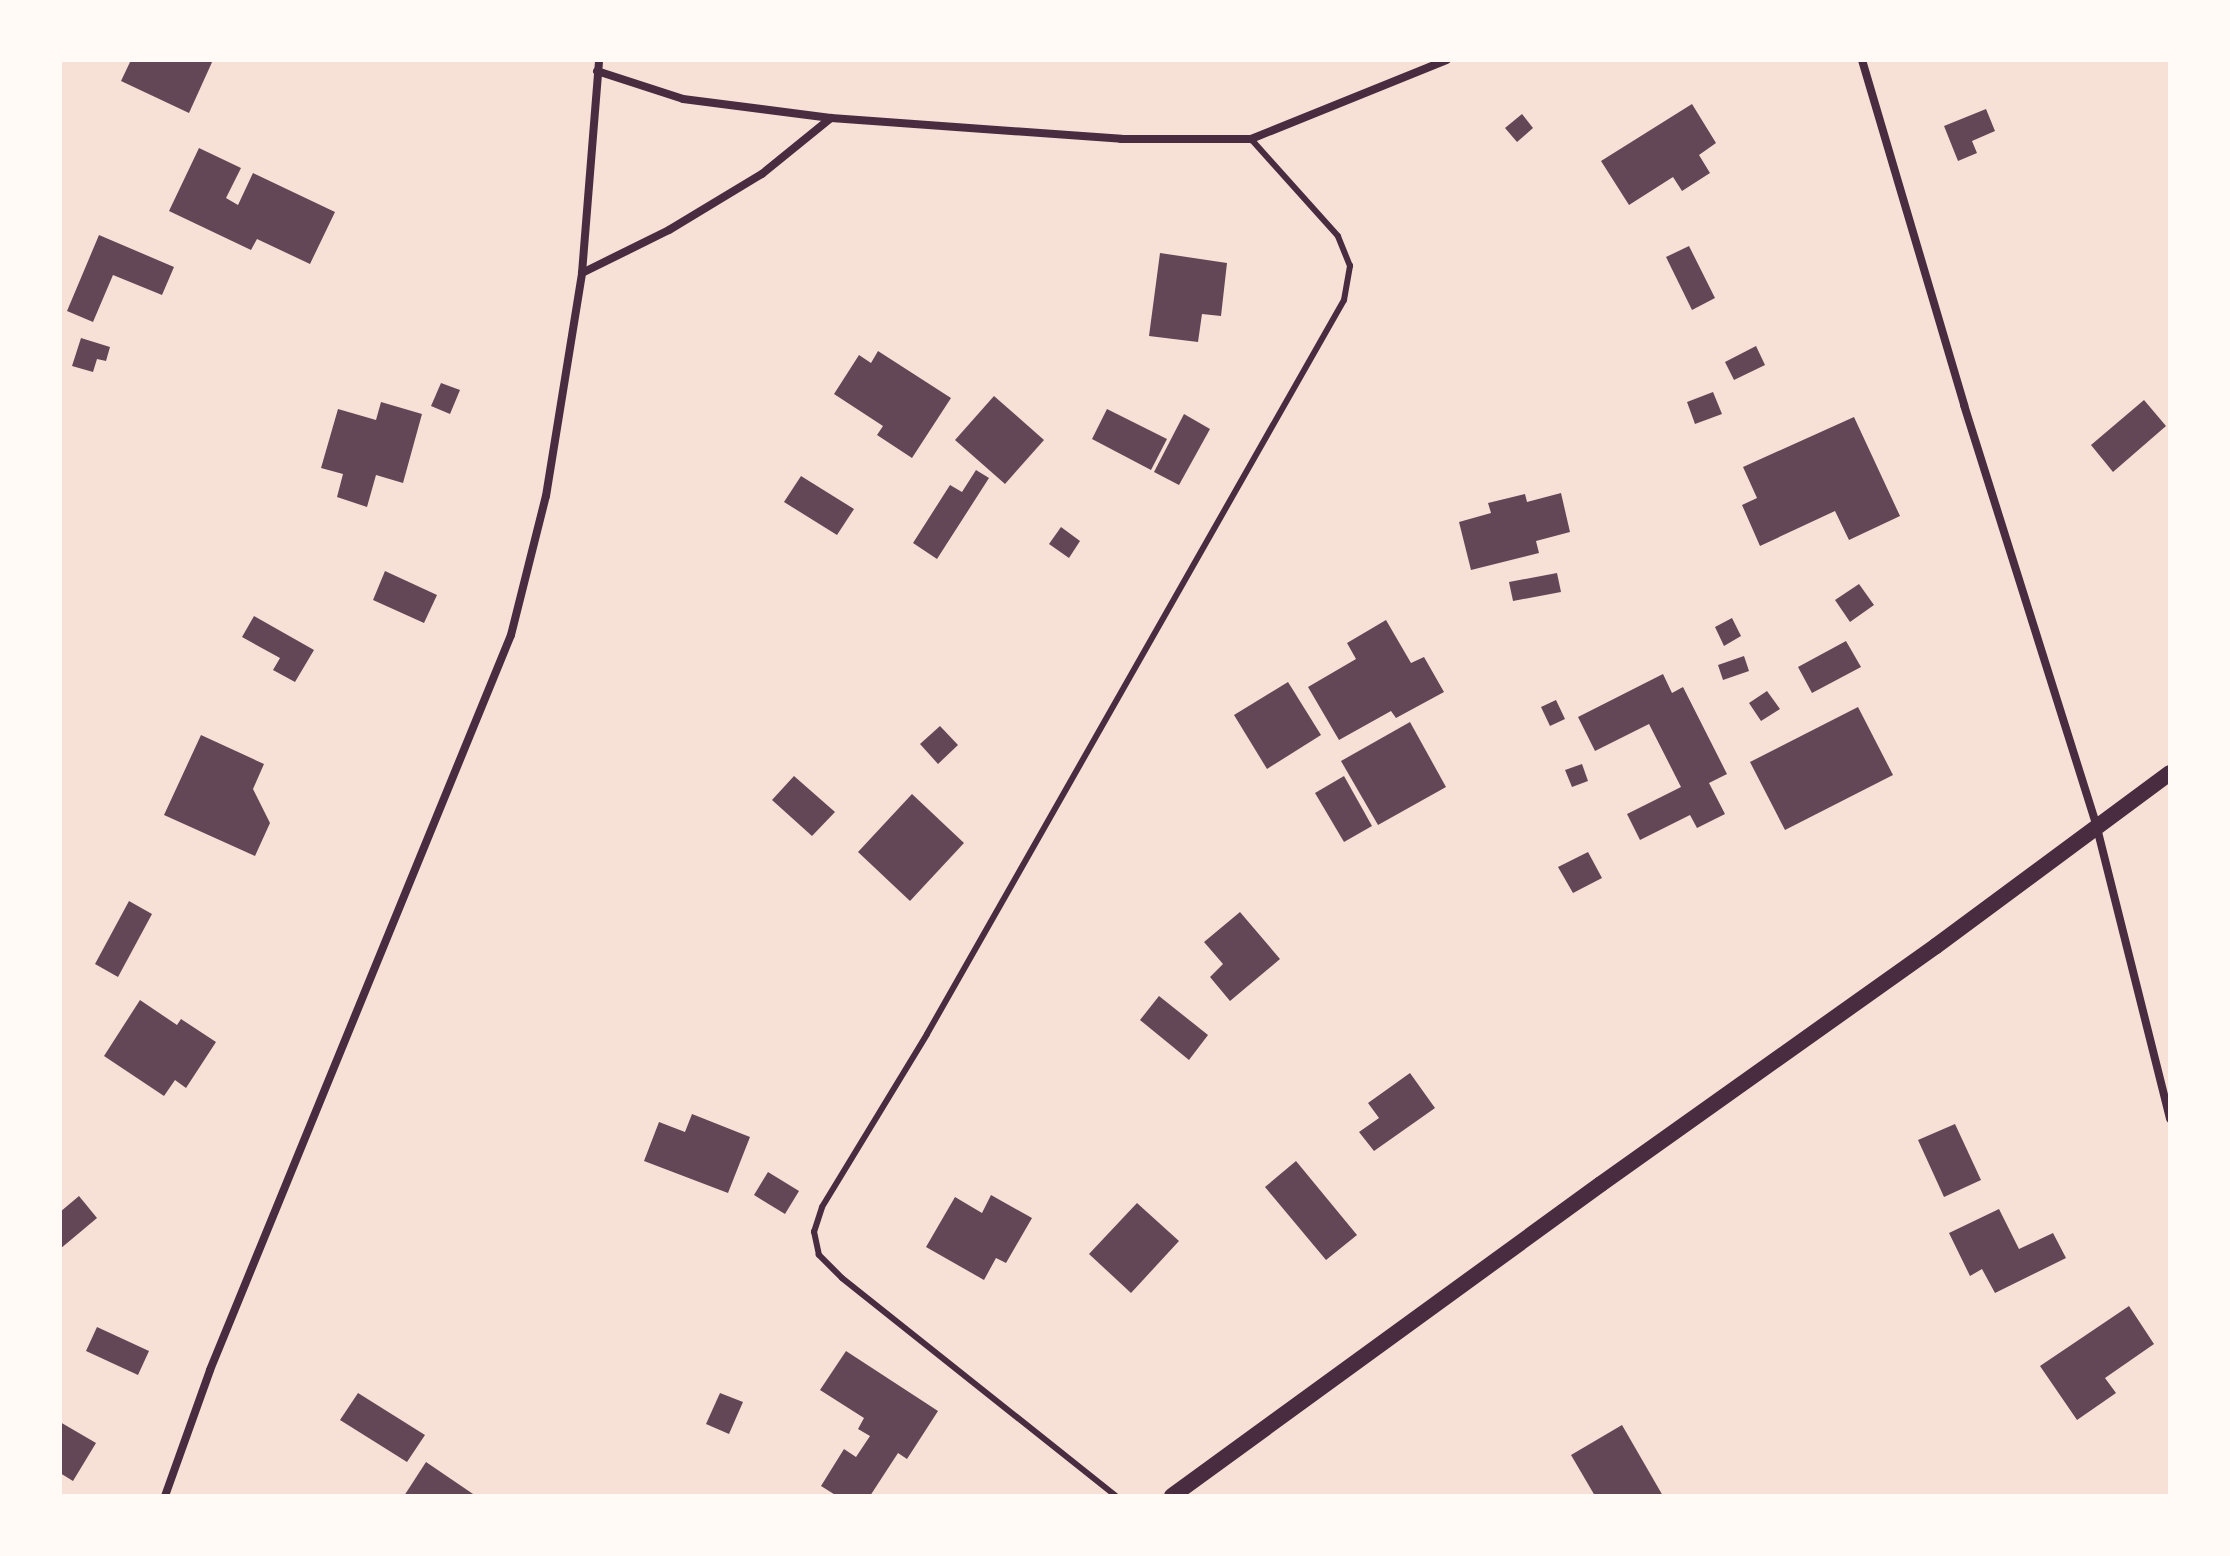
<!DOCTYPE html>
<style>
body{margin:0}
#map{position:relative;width:2230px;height:1556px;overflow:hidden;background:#f7e1d7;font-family:Merriweather,serif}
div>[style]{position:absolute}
.building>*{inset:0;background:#644757}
.service>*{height:6px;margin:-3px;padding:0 3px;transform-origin:3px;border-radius:3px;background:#4a2c40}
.minor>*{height:8px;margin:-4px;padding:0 4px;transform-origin:4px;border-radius:4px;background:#4a2c40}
.secondary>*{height:16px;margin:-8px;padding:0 8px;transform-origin:8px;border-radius:8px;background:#4a2c40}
span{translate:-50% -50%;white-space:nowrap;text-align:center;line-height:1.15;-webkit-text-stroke:6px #fffaf5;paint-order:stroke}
.frame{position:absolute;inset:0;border:62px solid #fffaf5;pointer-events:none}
</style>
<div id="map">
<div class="building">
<i style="clip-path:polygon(131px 60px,213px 60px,189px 113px,121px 81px)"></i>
<i style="clip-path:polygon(1692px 104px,1716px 143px,1699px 155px,1710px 173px,1682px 191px,1673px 177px,1629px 205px,1601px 161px)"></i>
<i style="clip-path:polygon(1986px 109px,1995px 131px,1972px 141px,1977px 153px,1958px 161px,1944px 126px)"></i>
<i style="clip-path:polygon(1522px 114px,1533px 128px,1517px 142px,1505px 128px)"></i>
<i style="clip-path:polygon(199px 148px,241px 168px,226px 198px,238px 205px,253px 173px,335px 212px,310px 264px,257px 239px,251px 250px,169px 211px)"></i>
<i style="clip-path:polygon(99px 235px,174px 267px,162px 295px,113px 275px,93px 322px,67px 311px)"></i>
<i style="clip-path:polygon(1689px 246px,1715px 298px,1692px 310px,1666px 257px)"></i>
<i style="clip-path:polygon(1160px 253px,1227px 263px,1221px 316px,1202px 314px,1198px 342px,1149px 336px)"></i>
<i style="clip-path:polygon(81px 338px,110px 347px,106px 361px,97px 359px,93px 372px,72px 366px)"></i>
<i style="clip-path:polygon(1756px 346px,1765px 365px,1734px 380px,1725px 362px)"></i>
<i style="clip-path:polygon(878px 351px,951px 398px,912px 458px,877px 435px,883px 426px,834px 394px,859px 355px,871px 363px)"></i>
<i style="clip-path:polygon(441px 383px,460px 390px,450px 414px,431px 406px)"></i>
<i style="clip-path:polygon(1713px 392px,1722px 414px,1695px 424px,1687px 402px)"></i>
<i style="clip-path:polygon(994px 396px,1044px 440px,1005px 484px,955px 440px)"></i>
<i style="clip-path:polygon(2144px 400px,2166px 426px,2113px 472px,2091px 445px)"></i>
<i style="clip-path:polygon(381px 402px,422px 414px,403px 483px,376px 475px,367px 507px,337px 497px,343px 474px,321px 468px,338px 409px,376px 420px)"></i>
<i style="clip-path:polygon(1107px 409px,1167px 439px,1151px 470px,1092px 439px)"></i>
<i style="clip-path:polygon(1184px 414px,1210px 429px,1179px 485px,1154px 472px)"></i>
<i style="clip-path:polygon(1854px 417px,1900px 516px,1849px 540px,1835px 511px,1760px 546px,1742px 505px,1757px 498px,1743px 467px)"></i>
<i style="clip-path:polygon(976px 470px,989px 478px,937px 559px,913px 543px,950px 485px,962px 492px)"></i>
<i style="clip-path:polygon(801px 476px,854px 509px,837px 535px,784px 502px)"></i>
<i style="clip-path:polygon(1561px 493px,1570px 532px,1536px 541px,1539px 553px,1471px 570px,1459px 522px,1491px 513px,1488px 503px,1525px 494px,1527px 502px)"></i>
<i style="clip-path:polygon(1061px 527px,1080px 541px,1069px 558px,1049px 544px)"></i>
<i style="clip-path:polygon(385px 571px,437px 595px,424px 623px,373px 600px)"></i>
<i style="clip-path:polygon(1557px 573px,1561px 592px,1513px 601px,1509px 582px)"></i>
<i style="clip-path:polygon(1859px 584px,1874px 605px,1850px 622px,1835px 600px)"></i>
<i style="clip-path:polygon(254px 616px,314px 650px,295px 682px,273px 670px,280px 658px,242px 637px)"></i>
<i style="clip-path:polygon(1732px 618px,1741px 636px,1724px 646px,1715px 627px)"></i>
<i style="clip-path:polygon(1386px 620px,1411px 663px,1424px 657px,1444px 692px,1396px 718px,1391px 711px,1339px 740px,1308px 687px,1356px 659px,1347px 643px)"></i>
<i style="clip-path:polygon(1846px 641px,1861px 667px,1812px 693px,1798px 667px)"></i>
<i style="clip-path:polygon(1744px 656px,1749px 671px,1723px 680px,1718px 665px)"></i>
<i style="clip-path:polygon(1663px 674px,1672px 693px,1683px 687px,1727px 774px,1709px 783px,1725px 814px,1697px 828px,1690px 815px,1640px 840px,1627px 814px,1681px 787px,1649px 724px,1595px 751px,1578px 717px)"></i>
<i style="clip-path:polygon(1288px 682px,1321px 735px,1267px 769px,1234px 715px)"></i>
<i style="clip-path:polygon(1767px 691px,1780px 709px,1761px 721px,1749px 703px)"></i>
<i style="clip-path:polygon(1556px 700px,1565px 719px,1550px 726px,1541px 707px)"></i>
<i style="clip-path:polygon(1858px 707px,1893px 775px,1785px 830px,1750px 762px)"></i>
<i style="clip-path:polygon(1410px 722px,1446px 787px,1378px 825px,1341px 761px)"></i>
<i style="clip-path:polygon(940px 726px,958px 745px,938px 764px,920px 744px)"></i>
<i style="clip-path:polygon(201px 735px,264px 764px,253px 789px,270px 823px,255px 856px,164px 815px)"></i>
<i style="clip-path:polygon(1582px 764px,1588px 781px,1572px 787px,1565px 770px)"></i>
<i style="clip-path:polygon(794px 776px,835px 812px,812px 836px,772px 800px)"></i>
<i style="clip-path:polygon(1344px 776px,1372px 826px,1344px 842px,1315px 793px)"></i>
<i style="clip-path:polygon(912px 794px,964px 843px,910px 901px,858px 852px)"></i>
<i style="clip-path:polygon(1588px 852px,1602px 878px,1573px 893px,1558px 867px)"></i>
<i style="clip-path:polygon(129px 901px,152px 914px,118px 977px,95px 964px)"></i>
<i style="clip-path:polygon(1240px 912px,1280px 959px,1230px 1001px,1210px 977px,1223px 964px,1204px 942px)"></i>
<i style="clip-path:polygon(1159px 996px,1208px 1035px,1189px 1060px,1140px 1020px)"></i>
<i style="clip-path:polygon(140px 1000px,177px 1025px,181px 1019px,216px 1042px,186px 1088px,175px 1080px,164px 1096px,104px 1056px)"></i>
<i style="clip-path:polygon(1410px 1073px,1435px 1108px,1374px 1151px,1359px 1132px,1379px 1118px,1368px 1103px)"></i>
<i style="clip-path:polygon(692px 1114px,750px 1137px,728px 1193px,644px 1161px,659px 1122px,685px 1132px)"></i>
<i style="clip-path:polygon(1955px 1124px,1981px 1180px,1944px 1197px,1918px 1140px)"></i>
<i style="clip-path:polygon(1296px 1161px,1357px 1235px,1326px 1260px,1265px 1187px)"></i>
<i style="clip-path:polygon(768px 1172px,799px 1191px,785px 1214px,754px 1195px)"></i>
<i style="clip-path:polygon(991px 1195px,1032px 1218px,1006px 1263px,996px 1258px,984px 1280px,926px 1247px,955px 1197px,982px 1213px)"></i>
<i style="clip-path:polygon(79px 1196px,97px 1218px,60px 1249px,60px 1212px)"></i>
<i style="clip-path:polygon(1137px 1203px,1179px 1241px,1131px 1293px,1089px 1254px)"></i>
<i style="clip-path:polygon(1999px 1209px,2019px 1249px,2053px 1233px,2066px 1258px,1995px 1293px,1982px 1269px,1970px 1276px,1949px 1233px)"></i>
<i style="clip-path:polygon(2129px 1306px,2154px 1344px,2105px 1378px,2116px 1393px,2077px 1420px,2040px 1366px)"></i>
<i style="clip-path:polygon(97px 1327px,149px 1351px,138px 1375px,86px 1351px)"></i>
<i style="clip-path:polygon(846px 1351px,938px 1411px,907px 1459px,898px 1453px,870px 1496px,837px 1496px,821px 1486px,844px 1449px,856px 1457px,870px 1436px,858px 1429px,864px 1418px,820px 1390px)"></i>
<i style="clip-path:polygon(358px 1393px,425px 1435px,407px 1462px,340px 1420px)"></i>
<i style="clip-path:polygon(720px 1393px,743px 1402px,729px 1434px,706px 1424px)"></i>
<i style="clip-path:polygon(60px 1422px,96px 1443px,73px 1481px,60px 1473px)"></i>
<i style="clip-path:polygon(1622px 1425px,1663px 1496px,1595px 1496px,1571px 1455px)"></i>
<i style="clip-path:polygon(426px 1462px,476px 1496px,404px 1496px)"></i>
</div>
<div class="service">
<i style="left:1116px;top:1496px;width:350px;rotate:-141.5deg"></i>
<i style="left:842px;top:1278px;width:33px;rotate:-135deg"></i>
<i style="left:819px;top:1255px;width:24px;rotate:-102deg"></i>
<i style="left:814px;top:1232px;width:26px;rotate:-72deg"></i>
<i style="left:822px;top:1207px;width:202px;rotate:-58.7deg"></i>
<i style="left:927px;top:1034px;width:844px;rotate:-60.4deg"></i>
<i style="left:1344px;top:300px;width:35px;rotate:-80deg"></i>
<i style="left:1350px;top:266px;width:32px;rotate:-112deg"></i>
<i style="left:1338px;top:236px;width:130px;rotate:-131.9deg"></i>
</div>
<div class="minor">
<i style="left:1862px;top:60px;width:360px;rotate:73.5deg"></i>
<i style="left:1964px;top:405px;width:439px;rotate:72.5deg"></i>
<i style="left:2096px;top:824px;width:304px;rotate:75.9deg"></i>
<i style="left:597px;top:71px;width:90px;rotate:18deg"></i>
<i style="left:683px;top:99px;width:149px;rotate:7.3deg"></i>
<i style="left:582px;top:273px;width:97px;rotate:-26.3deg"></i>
<i style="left:669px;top:230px;width:109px;rotate:-31.1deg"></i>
<i style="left:762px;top:174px;width:89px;rotate:-39.1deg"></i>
<i style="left:831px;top:118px;width:291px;rotate:4.1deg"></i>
<i style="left:1121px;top:139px;width:130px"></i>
<i style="left:1251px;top:139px;width:211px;rotate:-22deg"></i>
<i style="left:165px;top:1496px;width:134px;rotate:-70.3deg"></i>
<i style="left:210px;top:1370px;width:794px;rotate:-67.73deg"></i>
<i style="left:511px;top:635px;width:143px;rotate:-75.9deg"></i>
<i style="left:546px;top:496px;width:226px;rotate:-80.8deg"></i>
<i style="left:582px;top:273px;width:214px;rotate:-85.4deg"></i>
</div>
<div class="secondary">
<i style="left:1172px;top:1496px;width:530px;rotate:-36.03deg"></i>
<i style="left:1601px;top:1184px;width:411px;rotate:-35.4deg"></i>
<i style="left:1936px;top:946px;width:291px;rotate:-36.5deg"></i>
</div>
<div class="frame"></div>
</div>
